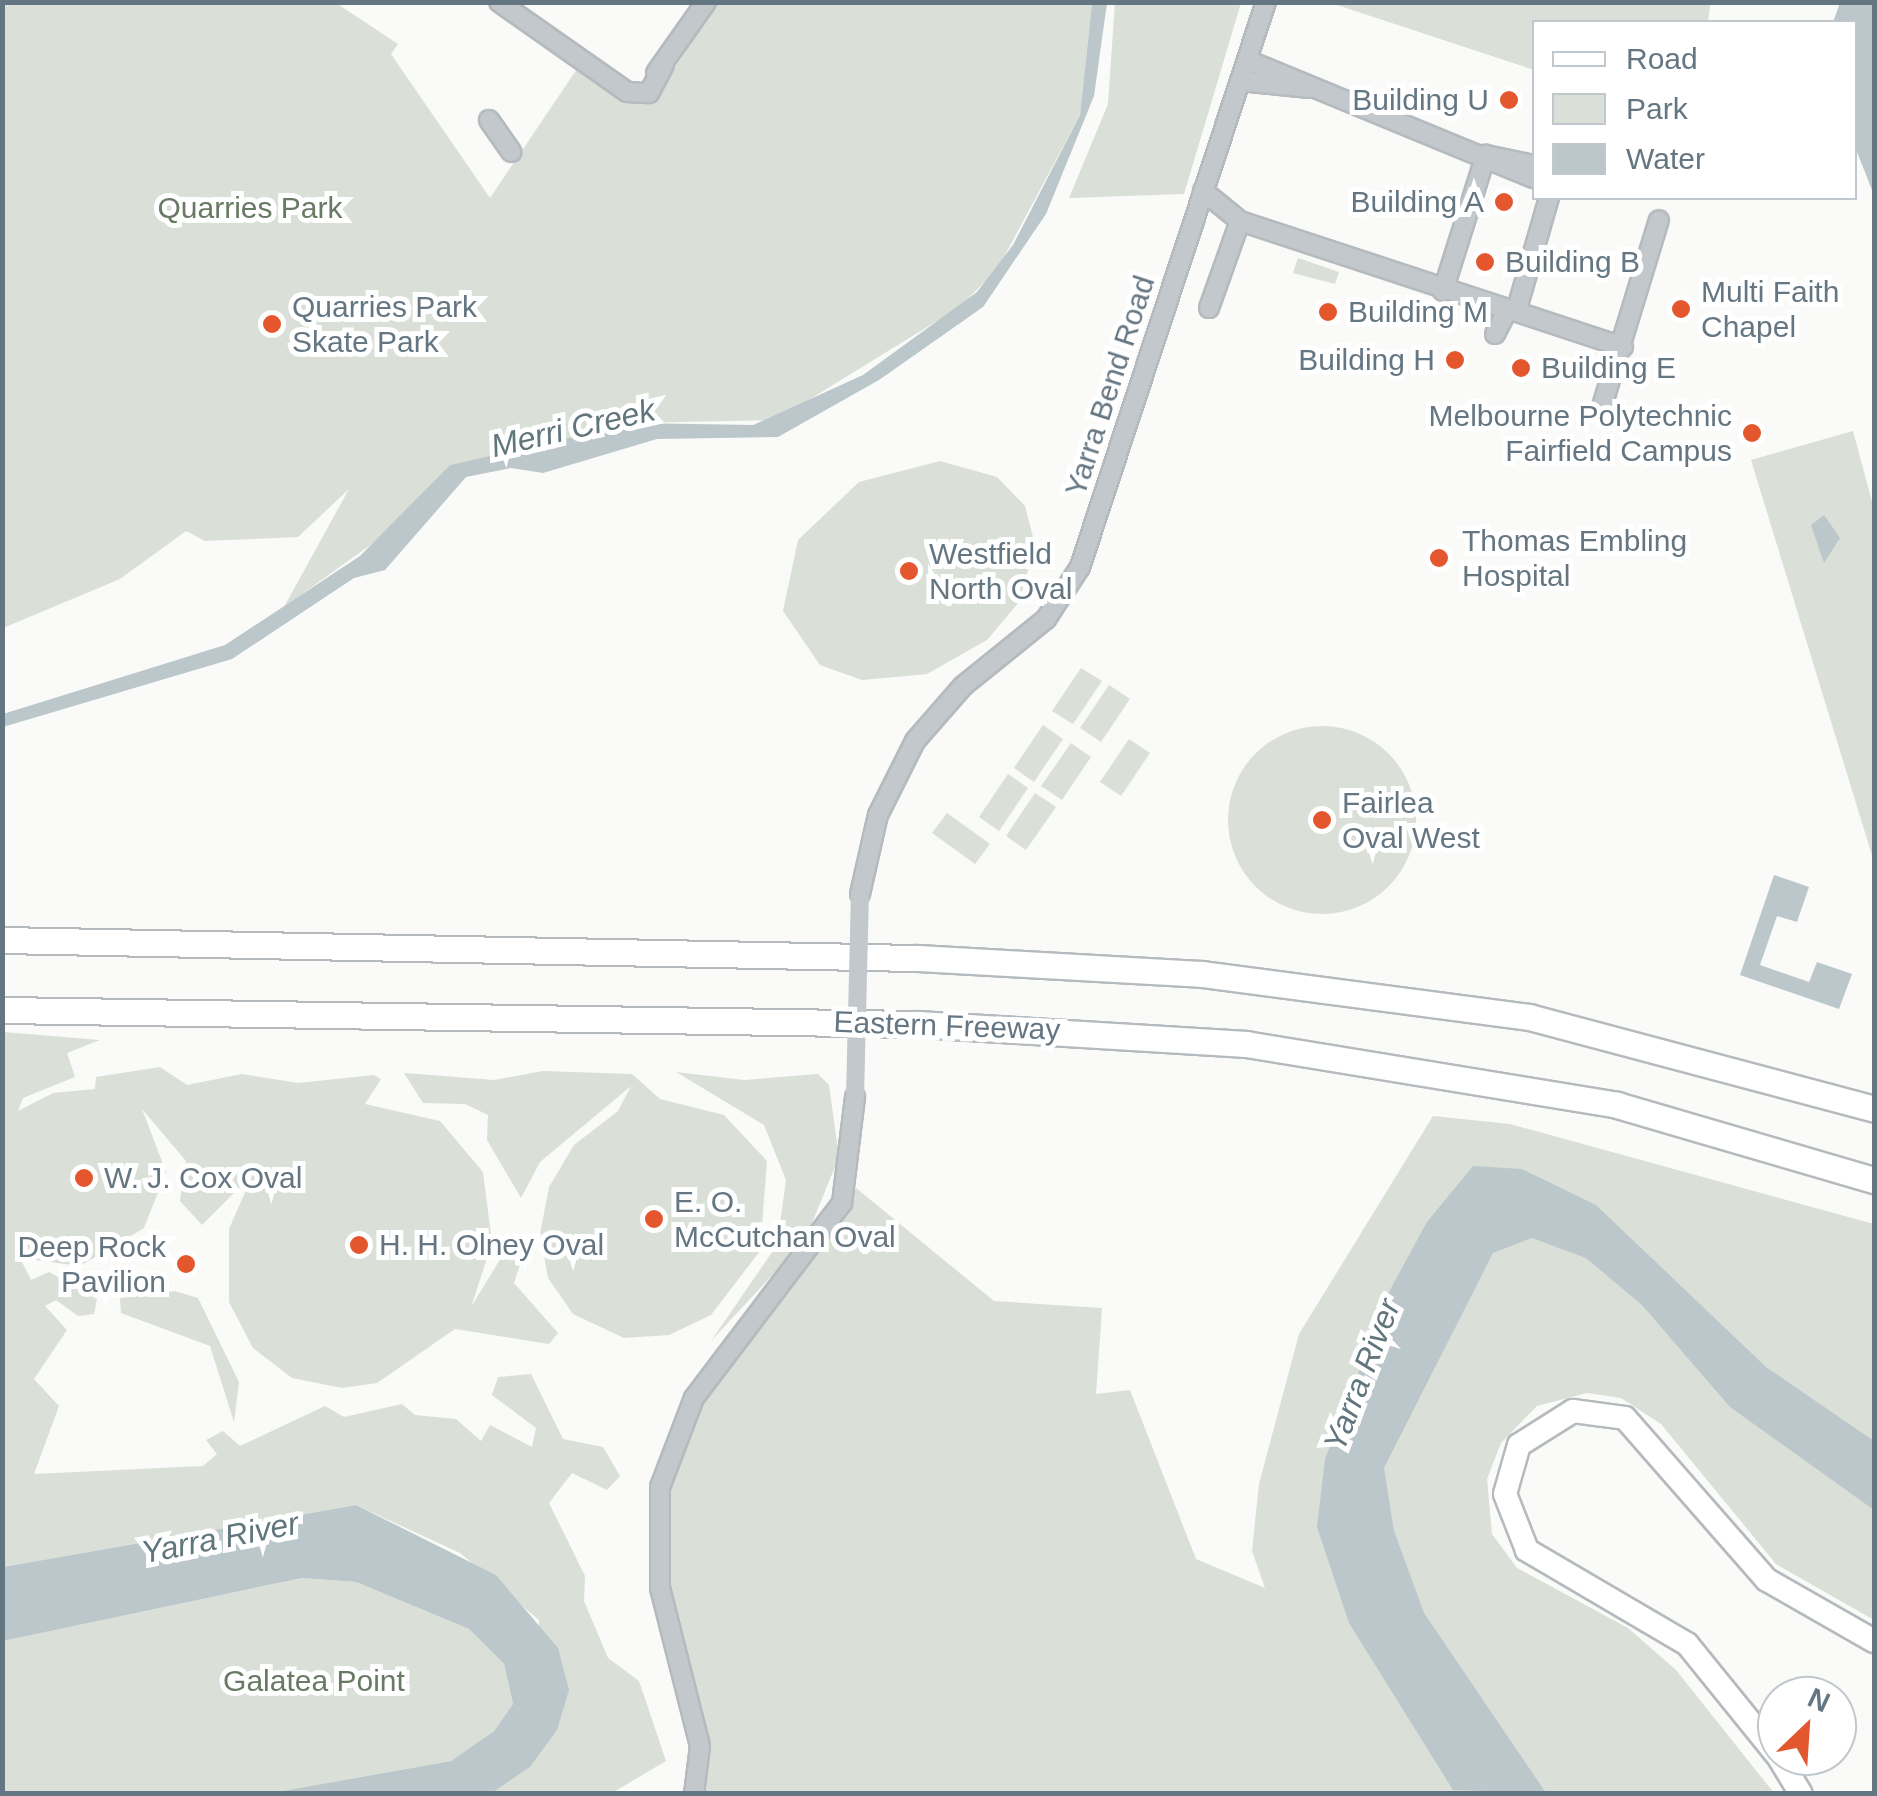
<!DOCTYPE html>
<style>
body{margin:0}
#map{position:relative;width:1877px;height:1796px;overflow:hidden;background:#fafaf8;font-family:Helvetica,sans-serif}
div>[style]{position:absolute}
.green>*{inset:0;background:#dadfd7}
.round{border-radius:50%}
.water>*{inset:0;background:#bbc7cb}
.roads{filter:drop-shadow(2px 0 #b5babe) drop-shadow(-2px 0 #b5babe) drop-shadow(0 2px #b5babe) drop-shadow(0 -2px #b5babe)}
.minor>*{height:18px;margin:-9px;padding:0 9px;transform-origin:9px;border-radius:9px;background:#c3c8cc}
.major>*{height:22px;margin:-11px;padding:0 11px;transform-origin:11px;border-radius:11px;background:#fff}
.highway>*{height:25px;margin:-12.5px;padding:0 12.5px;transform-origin:12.5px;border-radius:12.5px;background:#fff}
.minor-bridge>*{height:18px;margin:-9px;padding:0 9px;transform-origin:9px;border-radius:9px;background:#c3c8cc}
.dots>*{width:28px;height:28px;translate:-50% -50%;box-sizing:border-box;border:5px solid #fff;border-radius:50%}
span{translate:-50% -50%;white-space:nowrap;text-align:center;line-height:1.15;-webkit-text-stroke:10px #fff;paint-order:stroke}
.poi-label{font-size:30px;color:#657683}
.right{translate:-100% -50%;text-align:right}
.left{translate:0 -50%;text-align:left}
.park-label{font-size:30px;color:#687a64}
.street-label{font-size:30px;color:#657683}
.water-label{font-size:32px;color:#60757c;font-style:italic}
.frame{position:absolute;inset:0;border:5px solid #657683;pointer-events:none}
.legend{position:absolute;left:1532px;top:20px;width:325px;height:180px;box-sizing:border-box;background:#fff;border:2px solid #c1c8cd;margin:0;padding:12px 18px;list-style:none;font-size:30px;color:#657683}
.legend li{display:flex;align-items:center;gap:20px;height:50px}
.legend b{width:50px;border:2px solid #c1c8cd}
.north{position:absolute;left:1757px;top:1676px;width:100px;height:100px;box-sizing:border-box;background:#fff;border:2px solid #c1c8cd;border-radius:50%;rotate:25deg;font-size:28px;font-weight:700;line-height:40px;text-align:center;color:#657683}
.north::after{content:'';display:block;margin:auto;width:35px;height:45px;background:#e4572e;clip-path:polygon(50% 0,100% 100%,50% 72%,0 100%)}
</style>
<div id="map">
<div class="green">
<i style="clip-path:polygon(1115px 2px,1241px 3px,1184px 194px,1069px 198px,1108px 104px)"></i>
<i style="clip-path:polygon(3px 3px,336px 3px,398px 44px,391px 54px,490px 198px,579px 66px,631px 102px,655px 99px,716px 3px,1092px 3px,1080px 115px,997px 270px,958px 308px,776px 420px,634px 423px,450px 465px,394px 528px,284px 607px,349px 489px,298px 537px,205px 541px,186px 531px,120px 579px,3px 628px)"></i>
<i style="clip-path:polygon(1331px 3px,1710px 2px,1710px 5px,1708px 22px,1534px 22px,1534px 70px)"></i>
<i style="clip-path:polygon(1298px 258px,1339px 272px,1335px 284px,1293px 273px)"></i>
<i style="clip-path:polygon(1853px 431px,1874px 509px,1874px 862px,1751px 460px)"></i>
<i style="clip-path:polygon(940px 461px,997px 477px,1025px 506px,1035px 545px,1019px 602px,987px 640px,927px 674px,862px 680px,820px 665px,783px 611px,798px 540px,859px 482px)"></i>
<i style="clip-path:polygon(1081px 668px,1102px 681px,1073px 724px,1052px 711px)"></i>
<i style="clip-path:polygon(1109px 685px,1130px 699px,1101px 742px,1080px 728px)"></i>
<i style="clip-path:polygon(1043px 725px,1063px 739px,1034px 782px,1014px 768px)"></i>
<i class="round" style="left:1228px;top:726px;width:188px;height:188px"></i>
<i style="clip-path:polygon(1129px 739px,1150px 753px,1121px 796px,1100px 782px)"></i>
<i style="clip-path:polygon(1071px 743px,1091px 757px,1062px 800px,1041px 786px)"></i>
<i style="clip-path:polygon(1008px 774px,1028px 788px,999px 831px,979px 817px)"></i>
<i style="clip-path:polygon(1035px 793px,1056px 807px,1026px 850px,1006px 836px)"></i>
<i style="clip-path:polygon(947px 813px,990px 844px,975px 864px,932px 833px)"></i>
<i style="clip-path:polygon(3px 1032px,100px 1040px,67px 1053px,75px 1077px,23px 1098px,18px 1111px,53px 1093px,95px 1089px,96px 1077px,160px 1067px,187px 1085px,242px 1074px,298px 1083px,374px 1075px,381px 1079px,365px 1104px,440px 1121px,483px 1172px,492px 1243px,471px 1307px,515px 1235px,522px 1259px,514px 1283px,558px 1333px,549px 1344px,455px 1329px,377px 1383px,342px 1388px,292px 1378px,253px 1348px,229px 1302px,229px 1229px,253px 1174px,202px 1225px,180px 1201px,186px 1161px,142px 1109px,166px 1172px,144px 1228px,80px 1266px,20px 1258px,31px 1280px,49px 1272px,97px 1299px,94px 1314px,78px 1316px,56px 1300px,45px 1306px,67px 1330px,34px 1379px,59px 1406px,34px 1474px,203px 1466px,217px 1454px,206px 1440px,223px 1431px,240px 1446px,325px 1406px,344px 1417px,402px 1404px,415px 1415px,456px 1419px,481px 1441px,490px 1425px,532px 1447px,536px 1428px,492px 1395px,498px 1377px,531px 1374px,563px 1439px,603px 1447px,620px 1476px,607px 1490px,572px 1473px,549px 1503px,585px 1576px,584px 1601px,608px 1658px,639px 1681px,666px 1761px,612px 1793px,492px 1793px,530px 1767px,539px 1620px,460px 1553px,356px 1505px,3px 1567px)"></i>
<i style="clip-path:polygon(543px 1071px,632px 1074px,660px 1099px,724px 1115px,767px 1161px,760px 1251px,711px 1315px,669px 1335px,624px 1338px,573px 1314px,548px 1278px,540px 1234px,549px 1187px,574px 1145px,618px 1111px,631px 1086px,540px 1162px,521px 1198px,487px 1140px,488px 1115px,465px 1104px,423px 1103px,404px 1073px,494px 1080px)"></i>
<i style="clip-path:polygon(676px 1072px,744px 1080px,818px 1074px,829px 1085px,839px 1157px,805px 1240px,711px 1341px,777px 1245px,786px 1180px,764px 1125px)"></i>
<i style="clip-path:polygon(1433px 1116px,1510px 1124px,1874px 1224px,1874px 1620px,1776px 1564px,1661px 1424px,1621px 1398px,1587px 1393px,1537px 1406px,1501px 1443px,1487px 1479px,1492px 1534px,1517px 1568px,1628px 1628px,1676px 1670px,1774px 1793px,694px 1794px,700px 1765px,657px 1563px,676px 1434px,856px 1188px,994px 1301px,1102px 1308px,1096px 1394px,1130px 1390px,1196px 1559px,1265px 1588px,1252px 1551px,1259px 1484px,1299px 1334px)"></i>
<i style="clip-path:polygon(175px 1291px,198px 1298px,239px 1382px,234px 1422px,210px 1346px,121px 1313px,120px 1298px)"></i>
<i style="clip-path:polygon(302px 1578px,356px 1582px,469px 1629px,504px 1664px,513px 1704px,494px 1731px,451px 1761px,271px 1793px,3px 1794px,3px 1641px)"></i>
</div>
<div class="water">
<i style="clip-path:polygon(1092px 3px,1107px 3px,1094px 96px,1046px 214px,983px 307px,879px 380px,778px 437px,657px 439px,543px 473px,511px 468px,466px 477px,385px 570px,354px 578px,232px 659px,3px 727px,3px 714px,225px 645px,360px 556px,450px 465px,634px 423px,753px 425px,863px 375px,977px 292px,1013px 245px,1080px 115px)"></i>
<i style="clip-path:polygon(1840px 3px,1874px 3px,1874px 195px,1855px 147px,1854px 22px,1833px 22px)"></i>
<i style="clip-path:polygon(1824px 515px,1840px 538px,1824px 563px,1811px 525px)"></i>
<i style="clip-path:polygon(1774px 875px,1809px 887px,1797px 922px,1777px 916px,1760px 965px,1809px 982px,1817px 962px,1852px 974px,1839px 1009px,1740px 975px)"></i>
<i style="clip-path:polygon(1473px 1166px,1522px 1169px,1596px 1205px,1766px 1367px,1874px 1441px,1874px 1510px,1730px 1407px,1642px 1305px,1586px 1258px,1532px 1238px,1493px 1253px,1384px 1468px,1394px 1531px,1424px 1613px,1546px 1793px,1453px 1790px,1349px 1623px,1317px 1527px,1325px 1459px,1391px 1288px,1427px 1222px)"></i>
<i style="clip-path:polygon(356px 1505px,496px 1575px,558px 1648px,569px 1690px,557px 1730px,530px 1767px,492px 1793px,271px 1793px,451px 1761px,494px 1731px,513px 1704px,504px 1664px,469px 1629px,356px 1582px,302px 1578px,3px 1641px,3px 1567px)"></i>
</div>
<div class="roads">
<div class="minor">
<i style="left:499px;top:2px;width:156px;rotate:35.1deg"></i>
<i style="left:627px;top:92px;width:22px;rotate:3deg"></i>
<i style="left:649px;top:93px;width:32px;rotate:-62deg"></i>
<i style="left:1247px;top:60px;width:310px;rotate:22.4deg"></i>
<i style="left:656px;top:73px;width:87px;rotate:-54.8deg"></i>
<i style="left:1240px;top:81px;width:70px;rotate:5.7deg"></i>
<i style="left:489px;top:120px;width:39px;rotate:55deg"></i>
<i style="left:1486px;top:155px;width:49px;rotate:11.8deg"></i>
<i style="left:1203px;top:191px;width:48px;rotate:39deg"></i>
<i style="left:1240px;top:221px;width:282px;rotate:18.2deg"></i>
<i style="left:1443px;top:291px;width:143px;rotate:-72.5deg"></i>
<i style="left:1209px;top:308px;width:92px;rotate:-70.4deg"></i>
<i style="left:1516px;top:312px;width:119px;rotate:-73.9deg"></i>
<i style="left:1495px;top:334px;width:28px;rotate:-63deg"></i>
<i style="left:1508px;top:309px;width:121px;rotate:18.3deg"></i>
<i style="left:1603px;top:403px;width:191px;rotate:-73deg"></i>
<i style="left:860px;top:894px;width:81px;rotate:-77.2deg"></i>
<i style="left:878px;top:815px;width:83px;rotate:-63.4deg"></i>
<i style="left:915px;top:741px;width:73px;rotate:-48.9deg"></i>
<i style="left:963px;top:686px;width:107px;rotate:-38.9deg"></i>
<i style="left:1046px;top:619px;width:62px;rotate:-56.8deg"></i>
<i style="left:1080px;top:567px;width:595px;rotate:-71.78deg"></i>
<i style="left:694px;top:1794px;width:48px;rotate:-82.9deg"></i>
<i style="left:700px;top:1746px;width:163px;rotate:-104.2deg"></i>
<i style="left:660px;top:1588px;width:101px;rotate:-90deg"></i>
<i style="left:660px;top:1487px;width:95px;rotate:-69.1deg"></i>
<i style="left:694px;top:1398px;width:245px;rotate:-52.8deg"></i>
<i style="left:842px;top:1203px;width:107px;rotate:-83deg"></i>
</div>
<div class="major">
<i style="left:1777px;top:1755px;width:143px;rotate:-129deg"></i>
<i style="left:1687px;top:1644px;width:186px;rotate:-149.6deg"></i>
<i style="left:1527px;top:1550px;width:60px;rotate:-111.4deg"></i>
<i style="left:1505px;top:1494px;width:51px;rotate:-74.1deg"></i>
<i style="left:1519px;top:1445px;width:64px;rotate:-32.2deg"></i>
<i style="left:1573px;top:1411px;width:52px;rotate:7.7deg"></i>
<i style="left:1625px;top:1418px;width:215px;rotate:48.8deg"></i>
<i style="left:1767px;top:1580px;width:123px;rotate:29.7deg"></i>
<i style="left:1778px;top:1756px;width:44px;rotate:58.8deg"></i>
</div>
<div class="highway">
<i style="left:2px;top:940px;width:915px;rotate:1.13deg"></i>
<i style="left:917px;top:958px;width:285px;rotate:3.2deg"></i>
<i style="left:1202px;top:974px;width:330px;rotate:7.5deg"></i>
<i style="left:1529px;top:1017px;width:357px;rotate:14.9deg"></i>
<i style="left:2px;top:1010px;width:916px;rotate:0.88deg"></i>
<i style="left:918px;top:1024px;width:329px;rotate:3.5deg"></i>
<i style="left:1246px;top:1044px;width:376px;rotate:9.3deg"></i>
<i style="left:1617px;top:1105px;width:268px;rotate:16.3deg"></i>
</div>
</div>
<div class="minor-bridge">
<i style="left:855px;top:1097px;width:203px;rotate:-88.6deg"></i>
</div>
<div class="dots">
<i style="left:1509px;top:100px;background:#e4572e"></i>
<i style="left:1504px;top:202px;background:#e4572e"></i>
<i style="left:1485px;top:262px;background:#e4572e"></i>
<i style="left:1681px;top:309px;background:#e4572e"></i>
<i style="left:1328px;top:312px;background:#e4572e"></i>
<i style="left:272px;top:324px;background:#e4572e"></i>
<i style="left:1455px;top:360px;background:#e4572e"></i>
<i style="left:1521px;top:368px;background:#e4572e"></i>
<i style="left:1752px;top:433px;background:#e4572e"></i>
<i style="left:1439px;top:558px;background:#e4572e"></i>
<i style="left:909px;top:571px;background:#e4572e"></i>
<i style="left:1322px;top:820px;background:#e4572e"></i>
<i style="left:84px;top:1178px;background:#e4572e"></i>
<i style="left:654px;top:1219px;background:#e4572e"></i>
<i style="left:359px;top:1245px;background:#e4572e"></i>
<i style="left:186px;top:1264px;background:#e4572e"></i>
</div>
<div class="poi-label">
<span class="right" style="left:1489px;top:100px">Building U</span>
<span class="right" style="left:1484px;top:202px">Building A</span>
<span class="left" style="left:1505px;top:262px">Building B</span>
<span class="left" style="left:1701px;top:309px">Multi Faith<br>Chapel</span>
<span class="left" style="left:292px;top:324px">Quarries Park<br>Skate Park</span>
<span class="left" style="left:1348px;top:312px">Building M</span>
<span class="right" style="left:1435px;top:360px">Building H</span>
<span class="left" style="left:1541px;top:368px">Building E</span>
<span class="right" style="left:1732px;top:433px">Melbourne Polytechnic<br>Fairfield Campus</span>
<span class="left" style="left:1462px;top:558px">Thomas Embling<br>Hospital</span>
<span class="left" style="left:929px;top:571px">Westfield<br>North Oval</span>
<span class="left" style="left:1342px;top:820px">Fairlea<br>Oval West</span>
<span class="left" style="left:104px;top:1178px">W. J. Cox Oval</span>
<span class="left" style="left:674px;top:1219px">E. O.<br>McCutchan Oval</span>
<span class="left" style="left:379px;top:1245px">H. H. Olney Oval</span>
<span class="right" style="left:166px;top:1264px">Deep Rock<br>Pavilion</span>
</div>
<div class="park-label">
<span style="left:250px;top:208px">Quarries Park</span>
<span style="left:314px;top:1681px">Galatea Point</span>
</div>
<div class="street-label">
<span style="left:1110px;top:386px;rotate:-72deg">Yarra Bend Road</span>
<span style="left:947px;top:1026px;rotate:2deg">Eastern Freeway</span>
</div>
<div class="water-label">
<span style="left:573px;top:428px;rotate:-13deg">Merri Creek</span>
<span style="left:1362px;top:1375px;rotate:-69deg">Yarra River</span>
<span style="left:220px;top:1538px;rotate:-11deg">Yarra River</span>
</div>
<div class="frame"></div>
<ul class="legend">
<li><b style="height:12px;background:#fff"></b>Road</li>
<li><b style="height:28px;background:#dadfd7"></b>Park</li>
<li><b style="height:28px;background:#bbc7cb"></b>Water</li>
</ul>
<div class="north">N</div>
</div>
